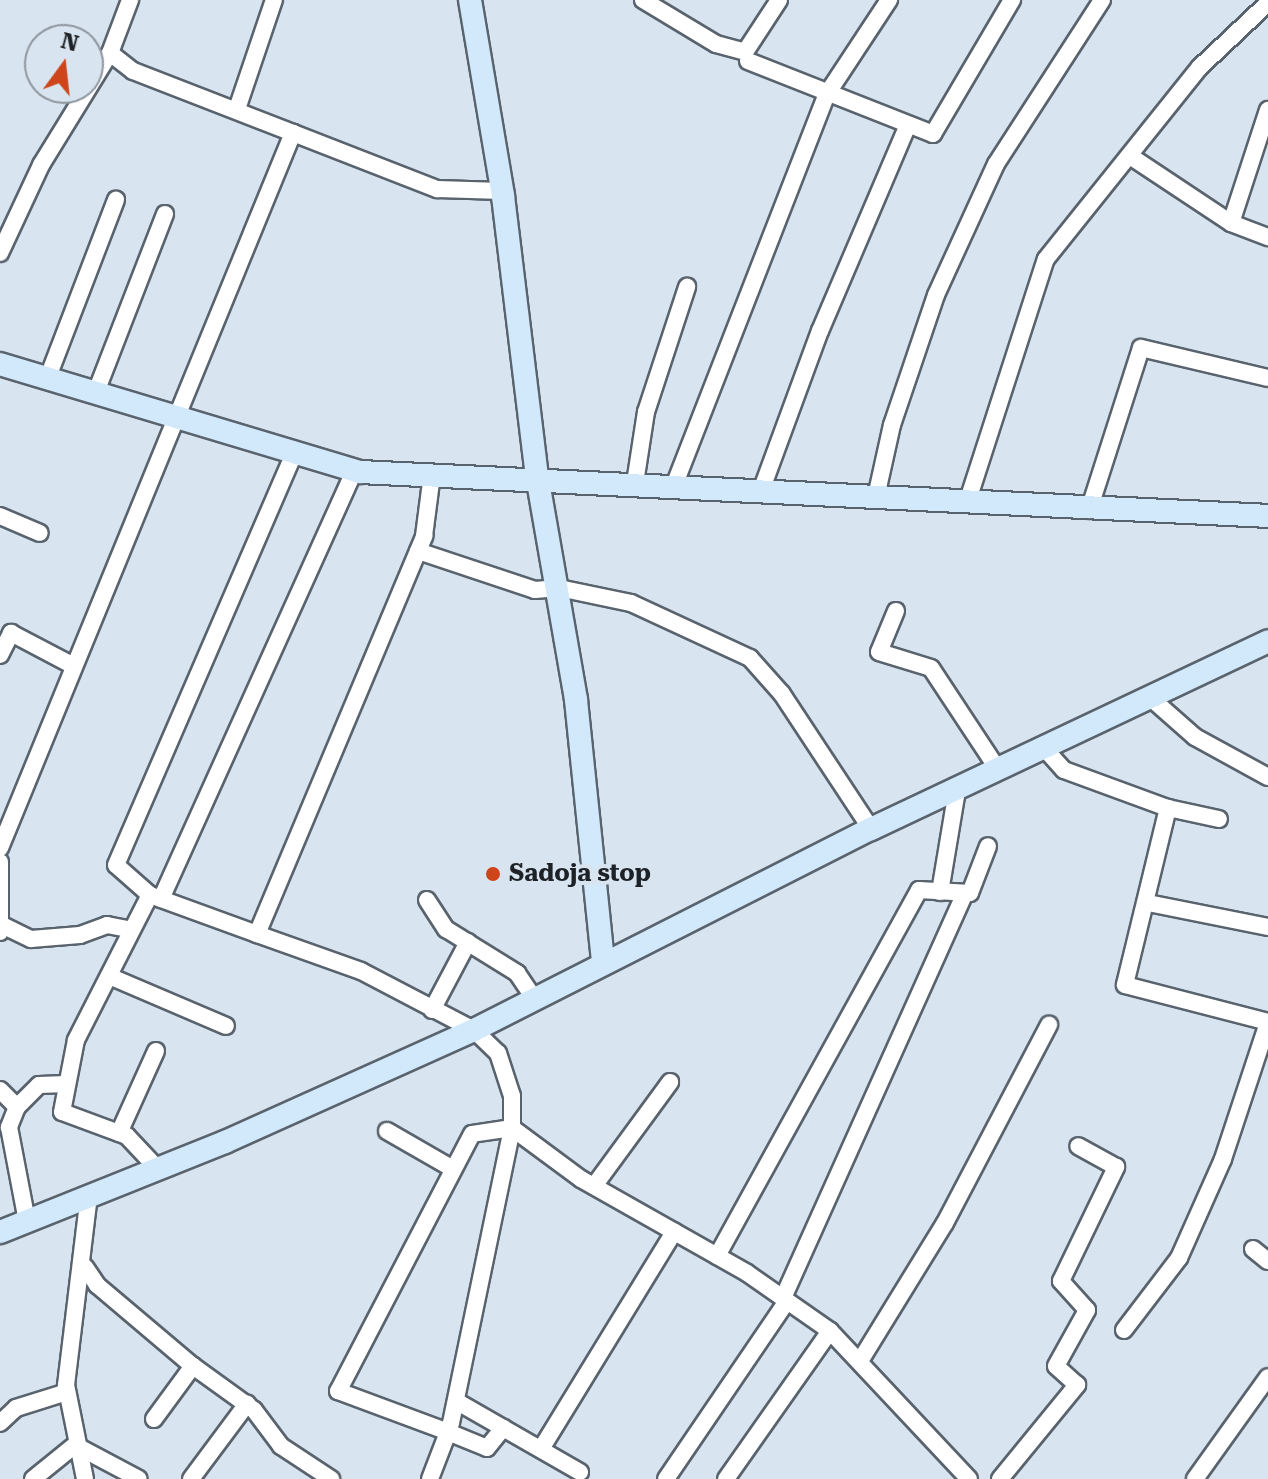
<!DOCTYPE html>
<style>
body{margin:0}
#map{position:relative;width:1268px;height:1479px;overflow:hidden;background:#d8e4ef;font-family:"Roboto Serif",serif}
div>[style]{position:absolute}
.roads{filter:drop-shadow(2px 0 #59636d) drop-shadow(-2px 0 #59636d) drop-shadow(0 2px #59636d) drop-shadow(0 -2px #59636d)}
.street>*{height:16px;margin:-8px;padding:0 8px;transform-origin:8px;border-radius:8px;background:#fff}
.secondary>*{height:22px;margin:-11px;padding:0 11px;transform-origin:11px;border-radius:11px;background:#d2e8fb}
.dots>*{width:22px;height:22px;translate:-50% -50%;box-sizing:border-box;border:4px solid #d8e4ef;border-radius:50%}
span{translate:-50% -50%;white-space:nowrap;text-align:center;line-height:1.15;-webkit-text-stroke:8px #d8e4ef;paint-order:stroke}
.poi-label{font-size:24px;color:#1e2226;font-weight:700}
.left{translate:0 -50%;text-align:left}
.north{position:absolute;left:24px;top:24px;width:80px;height:80px;box-sizing:border-box;background:#d8e4ef;border:2px solid #8e969f;border-radius:50%;rotate:15deg;font-size:22px;font-weight:700;line-height:32px;text-align:center;color:#1e2226}
.north::after{content:'';display:block;margin:auto;width:28px;height:36px;background:#ce451c;clip-path:polygon(50% 0,100% 100%,50% 72%,0 100%)}
</style>
<div id="map">
<div class="roads">
<div class="street">
<i style="left:643px;top:0;width:85px;rotate:31.1deg"></i>
<i style="left:716px;top:44px;width:30px;rotate:15deg"></i>
<i style="left:745px;top:52px;width:62px;rotate:-56.8deg"></i>
<i style="left:748px;top:61px;width:199px;rotate:21.5deg"></i>
<i style="left:933px;top:134px;width:156px;rotate:-59.5deg"></i>
<i style="left:237px;top:109px;width:115px;rotate:-71.3deg"></i>
<i style="left:293px;top:133px;width:155px;rotate:21.3deg"></i>
<i style="left:437px;top:189px;width:65px;rotate:1.8deg"></i>
<i style="left:1130px;top:156px;width:121px;rotate:33.6deg"></i>
<i style="left:1231px;top:223px;width:40px;rotate:21deg"></i>
<i style="left:1231px;top:223px;width:119px;rotate:-71.9deg"></i>
<i style="left:0;top:253px;width:97px;rotate:-65deg"></i>
<i style="left:41px;top:165px;width:132px;rotate:-58.4deg"></i>
<i style="left:48px;top:377px;width:190px;rotate:-69deg"></i>
<i style="left:96px;top:392px;width:191px;rotate:-68.8deg"></i>
<i style="left:635px;top:483px;width:72px;rotate:-81.2deg"></i>
<i style="left:646px;top:412px;width:132px;rotate:-71.8deg"></i>
<i style="left:674px;top:486px;width:421px;rotate:-68.7deg"></i>
<i style="left:827px;top:94px;width:113px;rotate:-56.6deg"></i>
<i style="left:761px;top:491px;width:171px;rotate:-69.8deg"></i>
<i style="left:820px;top:331px;width:222px;rotate:-66.9deg"></i>
<i style="left:876px;top:497px;width:74px;rotate:-77.5deg"></i>
<i style="left:892px;top:425px;width:137px;rotate:-71.3deg"></i>
<i style="left:936px;top:295px;width:144px;rotate:-65.4deg"></i>
<i style="left:996px;top:164px;width:195px;rotate:-57.1deg"></i>
<i style="left:967px;top:503px;width:256px;rotate:-72.1deg"></i>
<i style="left:1046px;top:259px;width:246px;rotate:-51.3deg"></i>
<i style="left:1200px;top:67px;width:93px;rotate:-43.3deg"></i>
<i style="left:1089px;top:510px;width:170px;rotate:-72.2deg"></i>
<i style="left:1141px;top:348px;width:130px;rotate:13.3deg"></i>
<i style="left:0;top:516px;width:43px;rotate:23deg"></i>
<i style="left:418px;top:551px;width:123px;rotate:18.4deg"></i>
<i style="left:535px;top:590px;width:24px;rotate:-5deg"></i>
<i style="left:559px;top:588px;width:74px;rotate:11.8deg"></i>
<i style="left:631px;top:603px;width:131px;rotate:24.8deg"></i>
<i style="left:750px;top:658px;width:48px;rotate:48.4deg"></i>
<i style="left:782px;top:694px;width:162px;rotate:56.6deg"></i>
<i style="left:896px;top:611px;width:44px;rotate:112.5deg"></i>
<i style="left:879px;top:652px;width:54px;rotate:17.1deg"></i>
<i style="left:931px;top:668px;width:123px;rotate:56.6deg"></i>
<i style="left:0;top:655px;width:25px;rotate:-63deg"></i>
<i style="left:11px;top:633px;width:69px;rotate:27.7deg"></i>
<i style="left:1153px;top:700px;width:56px;rotate:41.4deg"></i>
<i style="left:1195px;top:737px;width:83px;rotate:28.7deg"></i>
<i style="left:1045px;top:749px;width:28px;rotate:48deg"></i>
<i style="left:1064px;top:770px;width:111px;rotate:20.1deg"></i>
<i style="left:1168px;top:808px;width:52px;rotate:12.2deg"></i>
<i style="left:1168px;top:808px;width:182px;rotate:103.7deg"></i>
<i style="left:1125px;top:985px;width:148px;rotate:14.5deg"></i>
<i style="left:0;top:848px;width:773px;rotate:-67.72deg"></i>
<i style="left:293px;top:133px;width:172px;rotate:-158.8deg"></i>
<i style="left:133px;top:71px;width:29px;rotate:-142deg"></i>
<i style="left:110px;top:53px;width:57px;rotate:-69.3deg"></i>
<i style="left:0;top:862px;width:70px;rotate:90deg"></i>
<i style="left:940px;top:892px;width:103px;rotate:-80.5deg"></i>
<i style="left:150px;top:895px;width:45px;rotate:-138.6deg"></i>
<i style="left:116px;top:865px;width:450px;rotate:-66.6deg"></i>
<i style="left:161px;top:899px;width:471px;rotate:-65.7deg"></i>
<i style="left:427px;top:900px;width:35px;rotate:57deg"></i>
<i style="left:446px;top:929px;width:84px;rotate:31.8deg"></i>
<i style="left:517px;top:973px;width:30px;rotate:56deg"></i>
<i style="left:1148px;top:903px;width:122px;rotate:11.3deg"></i>
<i style="left:4px;top:926px;width:30px;rotate:26deg"></i>
<i style="left:31px;top:939px;width:49px;rotate:-4.7deg"></i>
<i style="left:80px;top:935px;width:29px;rotate:-20deg"></i>
<i style="left:107px;top:925px;width:25px;rotate:11deg"></i>
<i style="left:257px;top:934px;width:110px;rotate:19.6deg"></i>
<i style="left:361px;top:971px;width:127px;rotate:27.6deg"></i>
<i style="left:474px;top:1030px;width:33px;rotate:44deg"></i>
<i style="left:498px;top:1053px;width:45px;rotate:72deg"></i>
<i style="left:512px;top:1096px;width:32px;rotate:90deg"></i>
<i style="left:512px;top:1128px;width:86px;rotate:36.5deg"></i>
<i style="left:581px;top:1179px;width:191px;rotate:29.5deg"></i>
<i style="left:747px;top:1273px;width:101px;rotate:34.9deg"></i>
<i style="left:830px;top:1331px;width:203px;rotate:46.8deg"></i>
<i style="left:109px;top:976px;width:127px;rotate:23.1deg"></i>
<i style="left:432px;top:1010px;width:77px;rotate:-62.1deg"></i>
<i style="left:0;top:1090px;width:24px;rotate:45deg"></i>
<i style="left:17px;top:1107px;width:22px;rotate:112deg"></i>
<i style="left:9px;top:1127px;width:96px;rotate:79.2deg"></i>
<i style="left:17px;top:1107px;width:31px;rotate:-45deg"></i>
<i style="left:39px;top:1085px;width:27px;rotate:-2deg"></i>
<i style="left:387px;top:1131px;width:76px;rotate:29.9deg"></i>
<i style="left:119px;top:1133px;width:90px;rotate:-65.7deg"></i>
<i style="left:157px;top:1168px;width:44px;rotate:-133.2deg"></i>
<i style="left:127px;top:1136px;width:69px;rotate:-159.7deg"></i>
<i style="left:62px;top:1112px;width:73px;rotate:-79deg"></i>
<i style="left:76px;top:1040px;width:163px;rotate:-63deg"></i>
<i style="left:150px;top:895px;width:114px;rotate:20deg"></i>
<i style="left:257px;top:934px;width:432px;rotate:-67.2deg"></i>
<i style="left:424px;top:536px;width:63px;rotate:-82.6deg"></i>
<i style="left:594px;top:1186px;width:129px;rotate:-53.8deg"></i>
<i style="left:1253px;top:1249px;width:19px;rotate:39deg"></i>
<i style="left:717px;top:1256px;width:418px;rotate:-61.1deg"></i>
<i style="left:919px;top:890px;width:51px;rotate:3.4deg"></i>
<i style="left:970px;top:893px;width:50px;rotate:-69deg"></i>
<i style="left:85px;top:1267px;width:22px;rotate:56deg"></i>
<i style="left:97px;top:1285px;width:126px;rotate:40.2deg"></i>
<i style="left:193px;top:1366px;width:75px;rotate:35.8deg"></i>
<i style="left:254px;top:1410px;width:45px;rotate:53.1deg"></i>
<i style="left:281px;top:1446px;width:60px;rotate:33.4deg"></i>
<i style="left:783px;top:1298px;width:442px;rotate:-65.8deg"></i>
<i style="left:1124px;top:1330px;width:91px;rotate:-52.6deg"></i>
<i style="left:1179px;top:1258px;width:108px;rotate:-66deg"></i>
<i style="left:1223px;top:1159px;width:143px;rotate:-71.7deg"></i>
<i style="left:860px;top:1361px;width:162px;rotate:-58.4deg"></i>
<i style="left:945px;top:1223px;width:224px;rotate:-62.3deg"></i>
<i style="left:456px;top:1401px;width:143px;rotate:29.8deg"></i>
<i style="left:154px;top:1419px;width:66px;rotate:-53.7deg"></i>
<i style="left:0;top:1423px;width:22px;rotate:-43deg"></i>
<i style="left:16px;top:1408px;width:53px;rotate:-17.4deg"></i>
<i style="left:541px;top:1449px;width:255px;rotate:-58.5deg"></i>
<i style="left:33px;top:1479px;width:54px;rotate:-39deg"></i>
<i style="left:75px;top:1445px;width:72px;rotate:28deg"></i>
<i style="left:85px;top:1479px;width:96px;rotate:-101.4deg"></i>
<i style="left:66px;top:1385px;width:191px;rotate:-83.1deg"></i>
<i style="left:191px;top:1479px;width:94px;rotate:-53.3deg"></i>
<i style="left:430px;top:1479px;width:50px;rotate:-69deg"></i>
<i style="left:448px;top:1432px;width:9px;rotate:-72deg"></i>
<i style="left:451px;top:1423px;width:301px;rotate:-78.3deg"></i>
<i style="left:512px;top:1128px;width:40px;rotate:171.5deg"></i>
<i style="left:472px;top:1134px;width:290px;rotate:117.5deg"></i>
<i style="left:338px;top:1391px;width:117px;rotate:20.4deg"></i>
<i style="left:448px;top:1432px;width:42px;rotate:22.3deg"></i>
<i style="left:487px;top:1448px;width:26px;rotate:-51deg"></i>
<i style="left:666px;top:1479px;width:215px;rotate:-55.8deg"></i>
<i style="left:726px;top:1479px;width:181px;rotate:-54.9deg"></i>
<i style="left:1000px;top:1479px;width:122px;rotate:-50.7deg"></i>
<i style="left:1077px;top:1385px;width:28px;rotate:-138deg"></i>
<i style="left:1056px;top:1366px;width:64px;rotate:-61deg"></i>
<i style="left:1087px;top:1310px;width:39px;rotate:-132deg"></i>
<i style="left:1061px;top:1281px;width:127px;rotate:-64.2deg"></i>
<i style="left:1116px;top:1167px;width:43px;rotate:-151.1deg"></i>
<i style="left:1195px;top:1479px;width:125px;rotate:-54.4deg"></i>
</div>
<div class="secondary">
<i style="left:470px;top:0;width:199px;rotate:80.4deg"></i>
<i style="left:503px;top:196px;width:282px;rotate:83.1deg"></i>
<i style="left:537px;top:476px;width:227px;rotate:80.1deg"></i>
<i style="left:576px;top:700px;width:262px;rotate:84.1deg"></i>
<i style="left:0;top:364px;width:376px;rotate:16.7deg"></i>
<i style="left:360px;top:472px;width:909px;rotate:2.77deg"></i>
<i style="left:0;top:1232px;width:242px;rotate:-21.8deg"></i>
<i style="left:225px;top:1142px;width:273px;rotate:-24.2deg"></i>
<i style="left:474px;top:1030px;width:445px;rotate:-26.9deg"></i>
<i style="left:871px;top:829px;width:439px;rotate:-25.3deg"></i>
</div>
</div>
<div class="dots">
<i style="left:493px;top:874px;background:#ce451c"></i>
</div>
<div class="poi-label">
<span class="left" style="left:509px;top:874px">Sadoja stop</span>
</div>
<div class="north">N</div>
</div>
